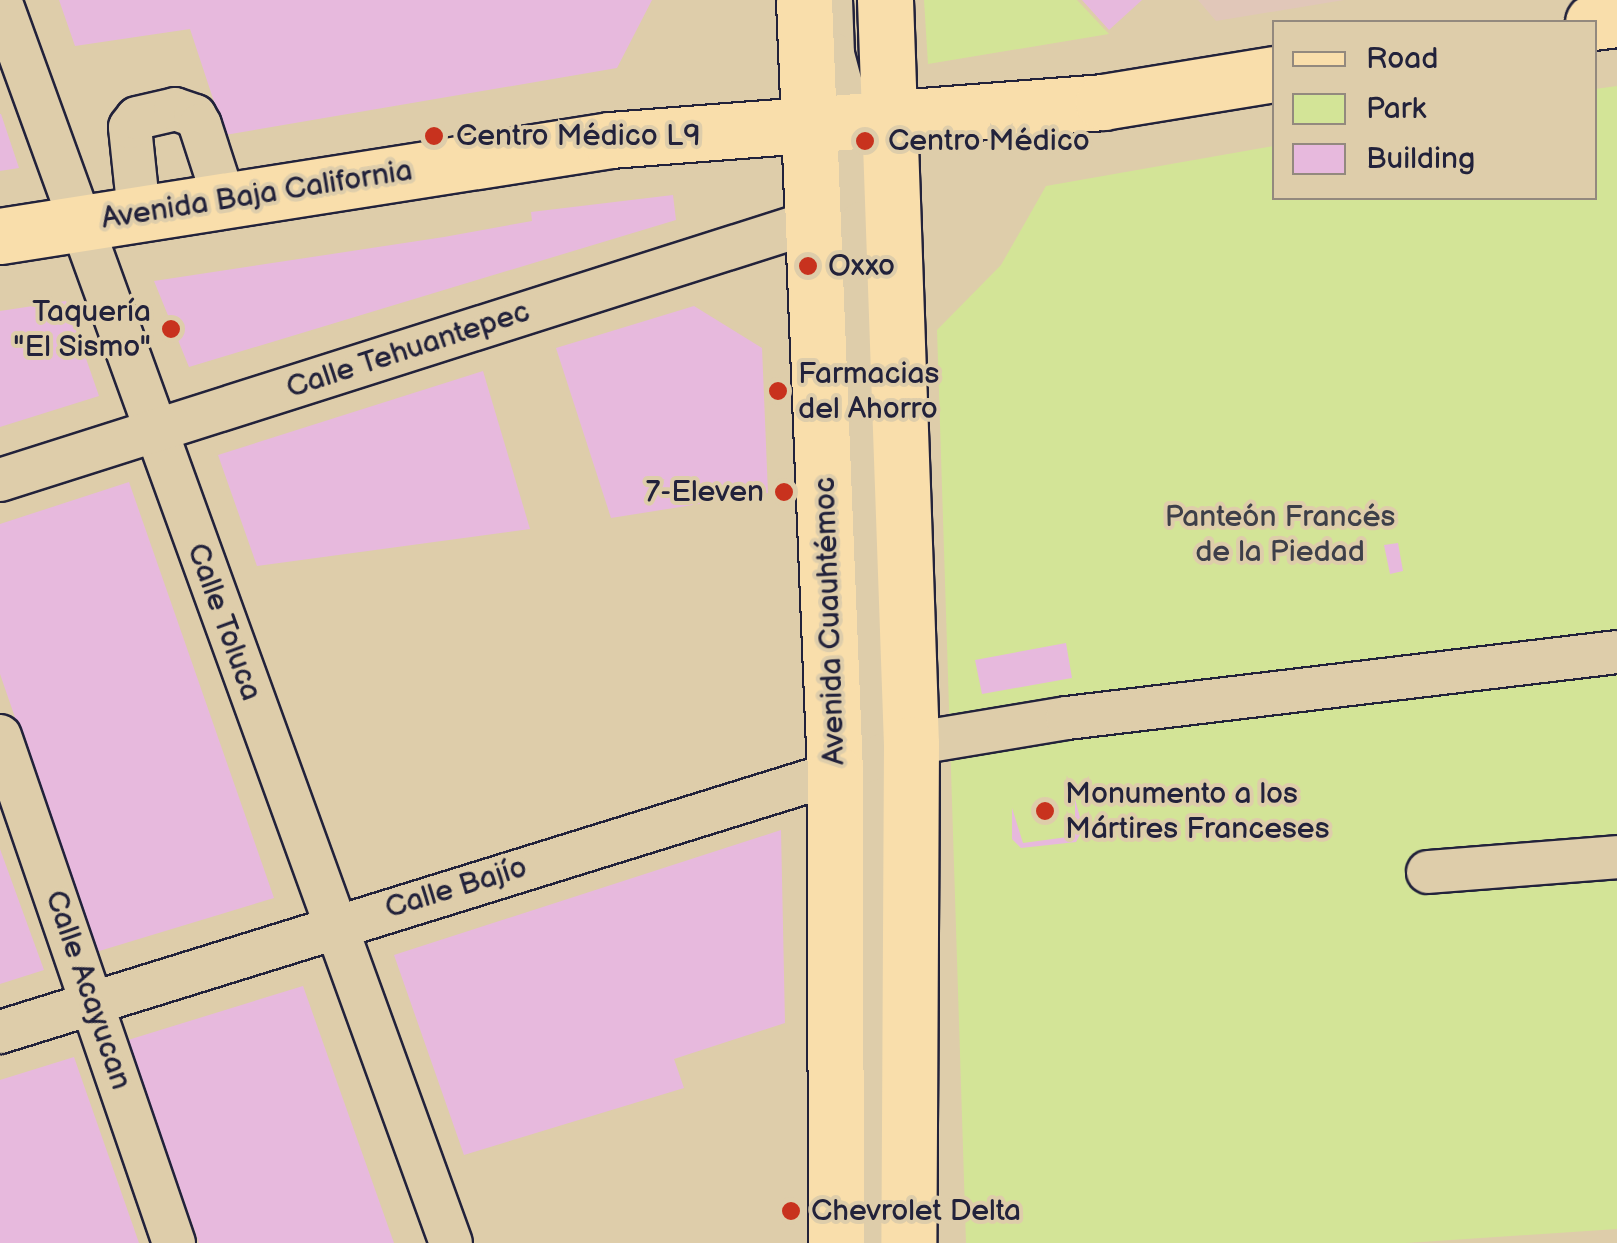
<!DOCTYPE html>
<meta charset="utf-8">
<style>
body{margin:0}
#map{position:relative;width:1617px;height:1243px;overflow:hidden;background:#decdaa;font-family:"Balsamiq Sans",sans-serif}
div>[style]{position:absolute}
.built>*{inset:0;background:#e1c7b9}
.green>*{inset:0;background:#d3e497}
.building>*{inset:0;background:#e7b9dd}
.roads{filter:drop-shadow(2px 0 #22223b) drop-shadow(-2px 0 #22223b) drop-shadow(0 2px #22223b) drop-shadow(0 -2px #22223b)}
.minor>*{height:42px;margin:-21px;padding:0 21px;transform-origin:21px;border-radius:21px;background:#decdaa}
.major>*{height:55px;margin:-27.5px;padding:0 27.5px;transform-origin:27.5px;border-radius:27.5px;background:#f9deab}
.dots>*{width:28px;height:28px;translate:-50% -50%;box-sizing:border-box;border:5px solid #decdaa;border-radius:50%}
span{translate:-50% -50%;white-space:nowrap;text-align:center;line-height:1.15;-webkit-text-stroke:8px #decdaa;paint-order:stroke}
.poi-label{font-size:30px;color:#22223b}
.left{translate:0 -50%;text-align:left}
.right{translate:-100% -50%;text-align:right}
.street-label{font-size:30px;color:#22223b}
.park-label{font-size:30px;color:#3d3f49}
.legend{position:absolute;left:1272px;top:20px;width:325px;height:180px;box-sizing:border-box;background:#decdaa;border:2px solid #93897e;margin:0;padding:12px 18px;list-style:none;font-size:30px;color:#22223b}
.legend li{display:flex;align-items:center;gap:20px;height:50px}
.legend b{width:50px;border:2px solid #93897e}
</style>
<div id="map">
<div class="built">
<i style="clip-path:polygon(1198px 0,1344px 0,1216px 21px)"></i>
</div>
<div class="green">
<i style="clip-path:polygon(924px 0,1077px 0,1109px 34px,928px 64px)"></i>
<i style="clip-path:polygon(1617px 86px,1617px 1229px,1406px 1243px,966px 1243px,937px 330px,1001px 265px,1046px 186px,1274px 146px,1274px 198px,1594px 198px,1595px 89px)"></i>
</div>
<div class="building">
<i style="clip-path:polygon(59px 0,652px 0,617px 68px,225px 135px,190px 29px,75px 46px)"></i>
<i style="clip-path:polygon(1082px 0,1142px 0,1109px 30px)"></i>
<i style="clip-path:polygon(0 114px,1px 114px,19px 168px,0 171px)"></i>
<i style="clip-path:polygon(673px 195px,676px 220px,189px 367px,154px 281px,444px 237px,532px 221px,531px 212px)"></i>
<i style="clip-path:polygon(66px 301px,99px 396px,0 427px,0 311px)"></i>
<i style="clip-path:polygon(694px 306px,762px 348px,768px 493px,611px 518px,556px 348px)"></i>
<i style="clip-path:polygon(483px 371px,530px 529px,257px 566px,218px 455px)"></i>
<i style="clip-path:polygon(129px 482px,274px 898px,96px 952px,0 674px,0 524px)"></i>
<i style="clip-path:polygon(1398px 543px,1403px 571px,1390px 574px,1384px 545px)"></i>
<i style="clip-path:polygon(1066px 643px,1072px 678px,982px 694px,975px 660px)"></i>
<i style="clip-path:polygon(1075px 799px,1083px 829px,1076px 842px,1021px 848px,1012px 839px,1012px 808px,1023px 843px,1075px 836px)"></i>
<i style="clip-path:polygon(781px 830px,785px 1023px,674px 1059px,684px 1088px,464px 1155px,394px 955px)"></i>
<i style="clip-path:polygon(0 849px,44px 970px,0 984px)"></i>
<i style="clip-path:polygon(303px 986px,394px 1243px,199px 1243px,128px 1040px)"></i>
<i style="clip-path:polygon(74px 1057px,139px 1243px,0 1243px,0 1080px)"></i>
</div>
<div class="roads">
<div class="minor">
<i style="left:0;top:0;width:1322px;rotate:70.06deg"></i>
<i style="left:831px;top:0;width:54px;rotate:87.9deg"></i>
<i style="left:833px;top:54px;width:70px;rotate:75.2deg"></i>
<i style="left:851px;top:122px;width:101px;rotate:84.3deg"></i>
<i style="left:861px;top:223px;width:533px;rotate:88.07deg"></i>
<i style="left:879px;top:756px;width:485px;rotate:89.8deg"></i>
<i style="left:139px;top:213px;width:86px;rotate:-96deg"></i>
<i style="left:130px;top:127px;width:11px;rotate:-52deg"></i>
<i style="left:137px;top:118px;width:39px;rotate:-13deg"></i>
<i style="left:175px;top:109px;width:21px;rotate:19deg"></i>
<i style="left:195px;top:116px;width:10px;rotate:61deg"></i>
<i style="left:200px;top:125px;width:78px;rotate:72deg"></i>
<i style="left:0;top:480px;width:855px;rotate:-17.63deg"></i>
<i style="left:0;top:736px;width:536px;rotate:71.06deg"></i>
<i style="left:1428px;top:872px;width:190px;rotate:-4.5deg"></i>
<i style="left:0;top:1032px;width:874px;rotate:-17.23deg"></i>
<i style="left:835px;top:773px;width:81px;rotate:-20.9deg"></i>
<i style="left:911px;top:744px;width:158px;rotate:-9.5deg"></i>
<i style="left:1067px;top:718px;width:554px;rotate:-6.84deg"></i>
</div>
<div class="major">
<i style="left:804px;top:0;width:774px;rotate:87.7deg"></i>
<i style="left:835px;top:773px;width:470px;rotate:89.9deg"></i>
<i style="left:885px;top:0;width:744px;rotate:88deg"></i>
<i style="left:911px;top:744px;width:499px;rotate:90.3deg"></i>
<i style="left:1593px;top:22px;width:24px;rotate:-7deg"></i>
<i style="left:0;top:236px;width:618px;rotate:-8.94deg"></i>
<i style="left:610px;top:140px;width:494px;rotate:-4.4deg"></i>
<i style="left:1103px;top:102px;width:173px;rotate:-9.3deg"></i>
</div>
</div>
<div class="dots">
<i style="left:434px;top:136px;background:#c8321e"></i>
<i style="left:865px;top:141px;background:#c8321e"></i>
<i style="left:808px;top:266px;background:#c8321e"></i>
<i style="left:171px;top:329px;background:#c8321e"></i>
<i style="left:778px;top:391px;background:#c8321e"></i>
<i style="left:784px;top:492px;background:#c8321e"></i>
<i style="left:1045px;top:811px;background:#c8321e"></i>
<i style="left:791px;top:1211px;background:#c8321e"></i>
</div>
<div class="poi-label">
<span class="left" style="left:456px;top:136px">Centro Médico L9</span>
<span class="left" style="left:888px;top:141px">Centro Médico</span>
<span class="left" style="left:828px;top:266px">Oxxo</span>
<span class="right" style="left:151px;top:329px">Taquería<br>"El Sismo"</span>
<span class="left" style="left:798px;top:391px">Farmacias<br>del Ahorro</span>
<span class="right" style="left:764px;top:492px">7-Eleven</span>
<span class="left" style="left:1065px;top:811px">Monumento a los<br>Mártires Franceses</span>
<span class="left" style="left:811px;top:1211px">Chevrolet Delta</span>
</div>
<div class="street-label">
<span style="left:257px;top:195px;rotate:-9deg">Avenida Baja California</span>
<span style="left:408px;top:350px;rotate:-18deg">Calle Tehuantepec</span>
<span style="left:830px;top:621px;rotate:-92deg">Avenida Cuauhtémoc</span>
<span style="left:224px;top:622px;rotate:70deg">Calle Toluca</span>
<span style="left:456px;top:888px;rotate:-17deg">Calle Bajío</span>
<span style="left:88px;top:990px;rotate:71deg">Calle Acayucan</span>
</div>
<div class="park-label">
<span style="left:1280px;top:534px">Panteón Francés<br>de la Piedad</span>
</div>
<ul class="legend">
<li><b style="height:12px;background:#f9deab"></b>Road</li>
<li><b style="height:28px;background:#d3e497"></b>Park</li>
<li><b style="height:28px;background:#e7b9dd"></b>Building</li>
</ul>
</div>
